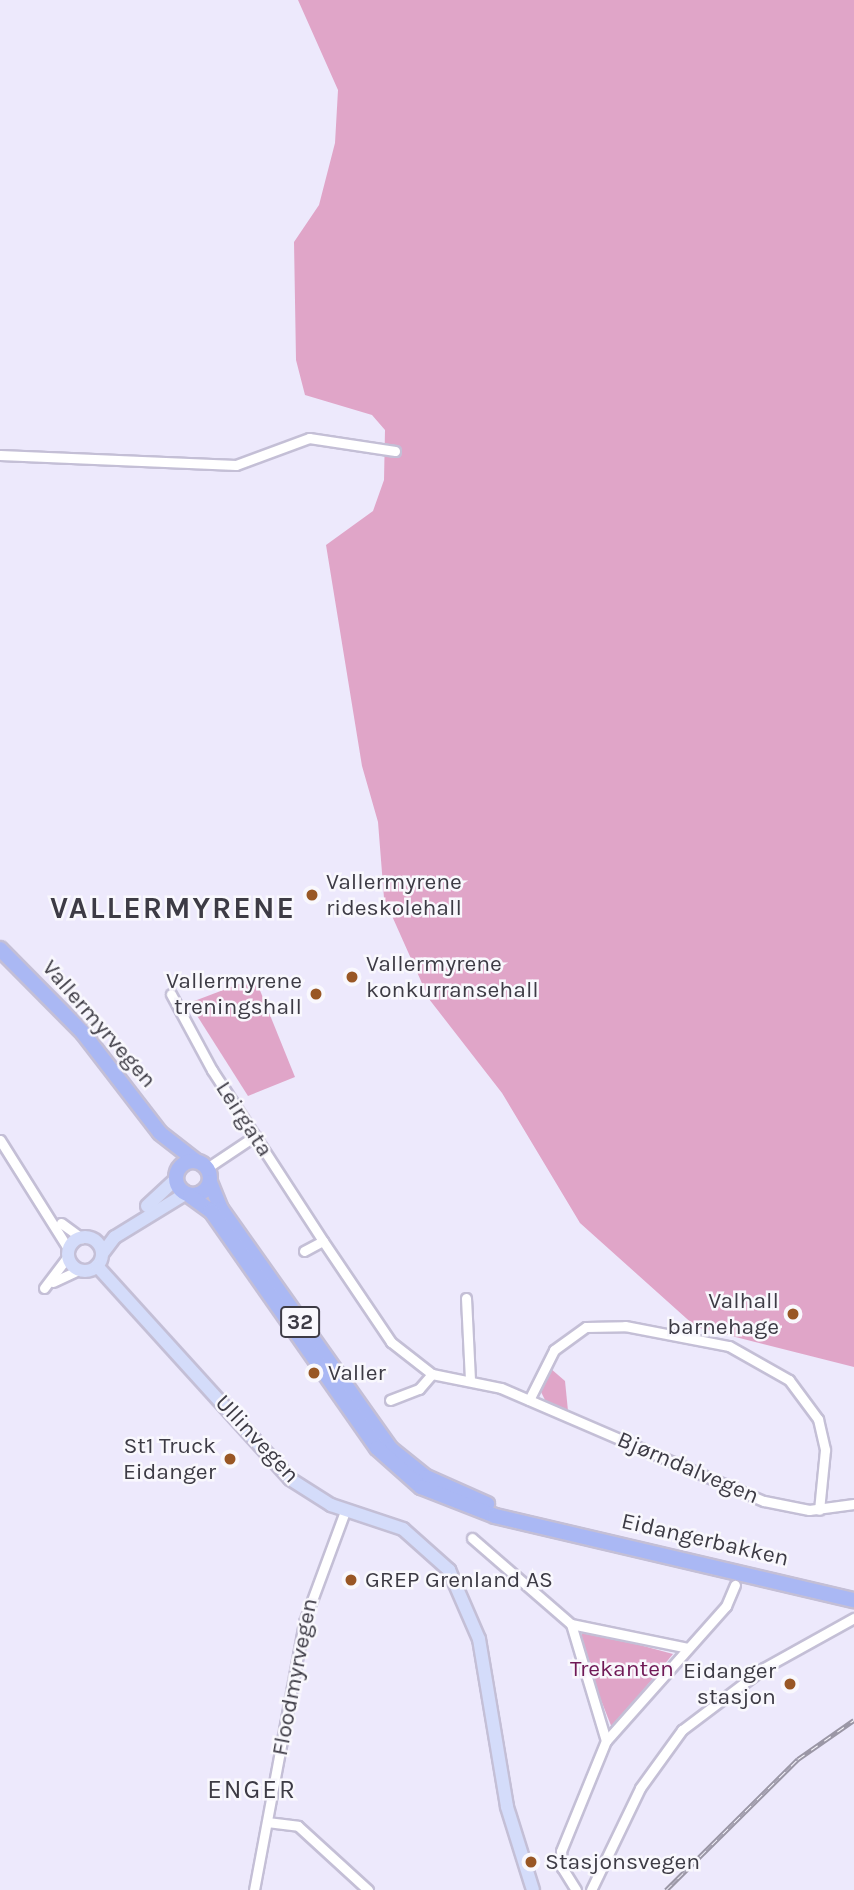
<!DOCTYPE html>
<meta charset="utf-8">
<style>
body{margin:0}
#map{position:relative;width:854px;height:1890px;overflow:hidden;background:#ede9fc;font-family:Karla,sans-serif}
div>[style]{position:absolute}
.green>*{inset:0;background:#e0a5c8}
.roads{filter:drop-shadow(2px 0 #c4bfd6) drop-shadow(-2px 0 #c4bfd6) drop-shadow(0 2px #c4bfd6) drop-shadow(0 -2px #c4bfd6)}
.minor>*{height:9px;margin:-4.5px;padding:0 4.5px;transform-origin:4.5px;border-radius:4.5px;background:#fff}
.secondary>*{height:12px;margin:-6px;padding:0 6px;transform-origin:6px;border-radius:6px;background:#d4dcfa}
.secondary>.ring{margin:-6px;padding:0;box-sizing:content-box;background:none;border:12px solid #d4dcfa;border-radius:50%}
.primary>*{height:14px;margin:-7px;padding:0 7px;transform-origin:7px;border-radius:7px;background:#aab8f4}
.primary>.ring{margin:-7px;padding:0;box-sizing:content-box;background:none;border:14px solid #aab8f4;border-radius:50%}
.rail>*{height:5px;margin-top:-2.5px;transform-origin:0;background:repeating-linear-gradient(90deg,#f9f8fd 0 8px,#9b97a6 0 16px);box-sizing:border-box;border-block:2px solid #9b97a6}
.dots>*{width:19px;height:19px;translate:-50% -50%;box-sizing:border-box;border:4px solid #f9f8fd;border-radius:50%}
span{translate:-50% -50%;white-space:nowrap;text-align:center;line-height:1.15;-webkit-text-stroke:5px #f9f8fd;paint-order:stroke}
.shield-label span{padding:2px 5px;background:#f9f8fd;border:2px solid;border-radius:5px;-webkit-text-stroke-width:0}
.shield-label{font-size:21px;color:#3d3b45;font-weight:700}
.poi-label{font-size:23px;color:#3d3b45}
.left{translate:0 -50%;text-align:left}
.right{translate:-100% -50%;text-align:right}
.street-label{font-size:23px;color:#3d3b45}
.park-label{font-size:23px;color:#701956}
.quarter-label{font-size:26px;color:#3d3b45;letter-spacing:2px}
.district-label{font-size:30px;color:#3d3b45;font-weight:700;letter-spacing:2px}
</style>
<div id="map">
<div class="green">
<i style="clip-path:polygon(298px 0,854px 0,854px 1367px,696px 1327px,580px 1223px,502px 1093px,429px 999px,384px 898px,378px 822px,362px 766px,326px 545px,373px 511px,384px 480px,385px 430px,372px 415px,305px 395px,296px 360px,294px 242px,319px 205px,335px 143px,338px 90px)"></i>
<i style="clip-path:polygon(255px 978px,295px 1077px,248px 1096px,189px 1003px)"></i>
<i style="clip-path:polygon(550px 1368px,565px 1381px,568px 1411px,546px 1402px,540px 1390px)"></i>
<i style="clip-path:polygon(584px 1630px,673px 1654px,612px 1728px,578px 1642px)"></i>
</div>
<div class="roads">
<div class="minor">
<i style="left:0;top:455px;width:236px;rotate:2.4deg"></i>
<i style="left:236px;top:465px;width:78px;rotate:-20.3deg"></i>
<i style="left:309px;top:438px;width:87px;rotate:8.6deg"></i>
<i style="left:171px;top:994px;width:86px;rotate:61.7deg"></i>
<i style="left:212px;top:1070px;width:204px;rotate:57deg"></i>
<i style="left:0;top:1140px;width:130px;rotate:57.9deg"></i>
<i style="left:207px;top:1168px;width:58px;rotate:-33.7deg"></i>
<i style="left:61px;top:1223px;width:26px;rotate:36deg"></i>
<i style="left:304px;top:1251px;width:21px;rotate:-28deg"></i>
<i style="left:323px;top:1241px;width:122px;rotate:56deg"></i>
<i style="left:391px;top:1342px;width:52px;rotate:38deg"></i>
<i style="left:432px;top:1374px;width:70px;rotate:11.5deg"></i>
<i style="left:501px;top:1388px;width:286px;rotate:23.3deg"></i>
<i style="left:764px;top:1501px;width:46px;rotate:11.3deg"></i>
<i style="left:809px;top:1510px;width:45px;rotate:-7.6deg"></i>
<i style="left:53px;top:1282px;width:29px;rotate:-25deg"></i>
<i style="left:44px;top:1288px;width:41px;rotate:-52.9deg"></i>
<i style="left:466px;top:1298px;width:81px;rotate:87.2deg"></i>
<i style="left:390px;top:1400px;width:31px;rotate:-21deg"></i>
<i style="left:419px;top:1389px;width:20px;rotate:-49deg"></i>
<i style="left:529px;top:1400px;width:56px;rotate:-63.4deg"></i>
<i style="left:554px;top:1350px;width:39px;rotate:-36deg"></i>
<i style="left:586px;top:1327px;width:39px;rotate:-1deg"></i>
<i style="left:625px;top:1326px;width:106px;rotate:10.9deg"></i>
<i style="left:729px;top:1346px;width:69px;rotate:29.5deg"></i>
<i style="left:789px;top:1380px;width:49px;rotate:53.4deg"></i>
<i style="left:818px;top:1419px;width:32px;rotate:77deg"></i>
<i style="left:825px;top:1450px;width:60px;rotate:95.7deg"></i>
<i style="left:472px;top:1538px;width:131px;rotate:41deg"></i>
<i style="left:571px;top:1624px;width:119px;rotate:11.6deg"></i>
<i style="left:571px;top:1624px;width:122px;rotate:73.3deg"></i>
<i style="left:267px;top:1822px;width:31px;rotate:7deg"></i>
<i style="left:298px;top:1826px;width:95px;rotate:42.4deg"></i>
<i style="left:254px;top:1890px;width:273px;rotate:-79.4deg"></i>
<i style="left:304px;top:1622px;width:118px;rotate:-69.7deg"></i>
<i style="left:576px;top:1890px;width:26px;rotate:-122deg"></i>
<i style="left:562px;top:1868px;width:17px;rotate:-93deg"></i>
<i style="left:561px;top:1851px;width:119px;rotate:-67.8deg"></i>
<i style="left:606px;top:1741px;width:181px;rotate:-48.4deg"></i>
<i style="left:726px;top:1606px;width:23px;rotate:-67deg"></i>
<i style="left:591px;top:1890px;width:113px;rotate:-64.3deg"></i>
<i style="left:640px;top:1788px;width:72px;rotate:-54.1deg"></i>
<i style="left:682px;top:1730px;width:103px;rotate:-37.1deg"></i>
<i style="left:764px;top:1668px;width:103px;rotate:-29.1deg"></i>
</div>
<div class="secondary">
<i style="left:147px;top:1206px;width:38px;rotate:-43deg"></i>
<i class="ring" style="left:68px;top:1237px;width:22px;height:22px"></i>
<i style="left:102px;top:1254px;width:21px;rotate:-53deg"></i>
<i style="left:115px;top:1237px;width:82px;rotate:-31.6deg"></i>
<i style="left:97px;top:1266px;width:287px;rotate:47.8deg"></i>
<i style="left:290px;top:1479px;width:49px;rotate:32.4deg"></i>
<i style="left:331px;top:1505px;width:76px;rotate:18.4deg"></i>
<i style="left:403px;top:1529px;width:62px;rotate:41.7deg"></i>
<i style="left:449px;top:1570px;width:75px;rotate:66.5deg"></i>
<i style="left:479px;top:1639px;width:170px;rotate:80.5deg"></i>
<i style="left:507px;top:1807px;width:87px;rotate:72.6deg"></i>
</div>
<div class="primary">
<i style="left:0;top:949px;width:118px;rotate:45.3deg"></i>
<i style="left:83px;top:1033px;width:126px;rotate:52.4deg"></i>
<i style="left:160px;top:1133px;width:46px;rotate:37.9deg"></i>
<i class="ring" style="left:176px;top:1161px;width:20px;height:20px"></i>
<i style="left:210px;top:1182px;width:29px;rotate:68deg"></i>
<i style="left:221px;top:1209px;width:294px;rotate:54.7deg"></i>
<i style="left:391px;top:1449px;width:45px;rotate:38.7deg"></i>
<i style="left:426px;top:1477px;width:67px;rotate:23.9deg"></i>
<i style="left:190px;top:1196px;width:26px;rotate:36deg"></i>
<i style="left:211px;top:1211px;width:289px;rotate:55deg"></i>
<i style="left:377px;top:1448px;width:59px;rotate:41.6deg"></i>
<i style="left:421px;top:1487px;width:79px;rotate:21.4deg"></i>
<i style="left:495px;top:1516px;width:369px;rotate:13.2deg"></i>
</div>
</div>
<div class="rail">
<i style="left:666px;top:1890px;width:186px;rotate:-44.8deg"></i>
<i style="left:798px;top:1759px;width:68px;rotate:-34.9deg"></i>
</div>
<div class="dots">
<i style="left:312px;top:895px;background:#995725"></i>
<i style="left:352px;top:977px;background:#995725"></i>
<i style="left:316px;top:994px;background:#995725"></i>
<i style="left:793px;top:1314px;background:#995725"></i>
<i style="left:314px;top:1373px;background:#995725"></i>
<i style="left:230px;top:1459px;background:#995725"></i>
<i style="left:351px;top:1580px;background:#995725"></i>
<i style="left:790px;top:1684px;background:#995725"></i>
<i style="left:531px;top:1862px;background:#995725"></i>
</div>
<div class="shield-label">
<span style="left:300px;top:1322px">32</span>
</div>
<div class="poi-label">
<span class="left" style="left:326px;top:895px">Vallermyrene<br>rideskolehall</span>
<span class="left" style="left:366px;top:977px">Vallermyrene<br>konkurransehall</span>
<span class="right" style="left:302px;top:994px">Vallermyrene<br>treningshall</span>
<span class="right" style="left:779px;top:1314px">Valhall<br>barnehage</span>
<span class="left" style="left:328px;top:1373px">Valler</span>
<span class="right" style="left:216px;top:1459px">St1 Truck<br>Eidanger</span>
<span class="left" style="left:365px;top:1580px">GREP Grenland AS</span>
<span class="right" style="left:776px;top:1684px">Eidanger<br>stasjon</span>
<span class="left" style="left:545px;top:1862px">Stasjonsvegen</span>
</div>
<div class="street-label">
<span style="left:99px;top:1024px;rotate:49deg">Vallermyrvegen</span>
<span style="left:244px;top:1119px;rotate:57deg">Leirgata</span>
<span style="left:257px;top:1439px;rotate:47deg">Ullinvegen</span>
<span style="left:688px;top:1468px;rotate:23deg">Bjørndalvegen</span>
<span style="left:705px;top:1540px;rotate:13deg">Eidangerbakken</span>
<span style="left:295px;top:1677px;rotate:-79deg">Floodmyrvegen</span>
</div>
<div class="park-label">
<span style="left:622px;top:1669px">Trekanten</span>
</div>
<div class="quarter-label">
<span style="left:252px;top:1790px">ENGER</span>
</div>
<div class="district-label">
<span style="left:173px;top:908px">VALLERMYRENE</span>
</div>
</div>
